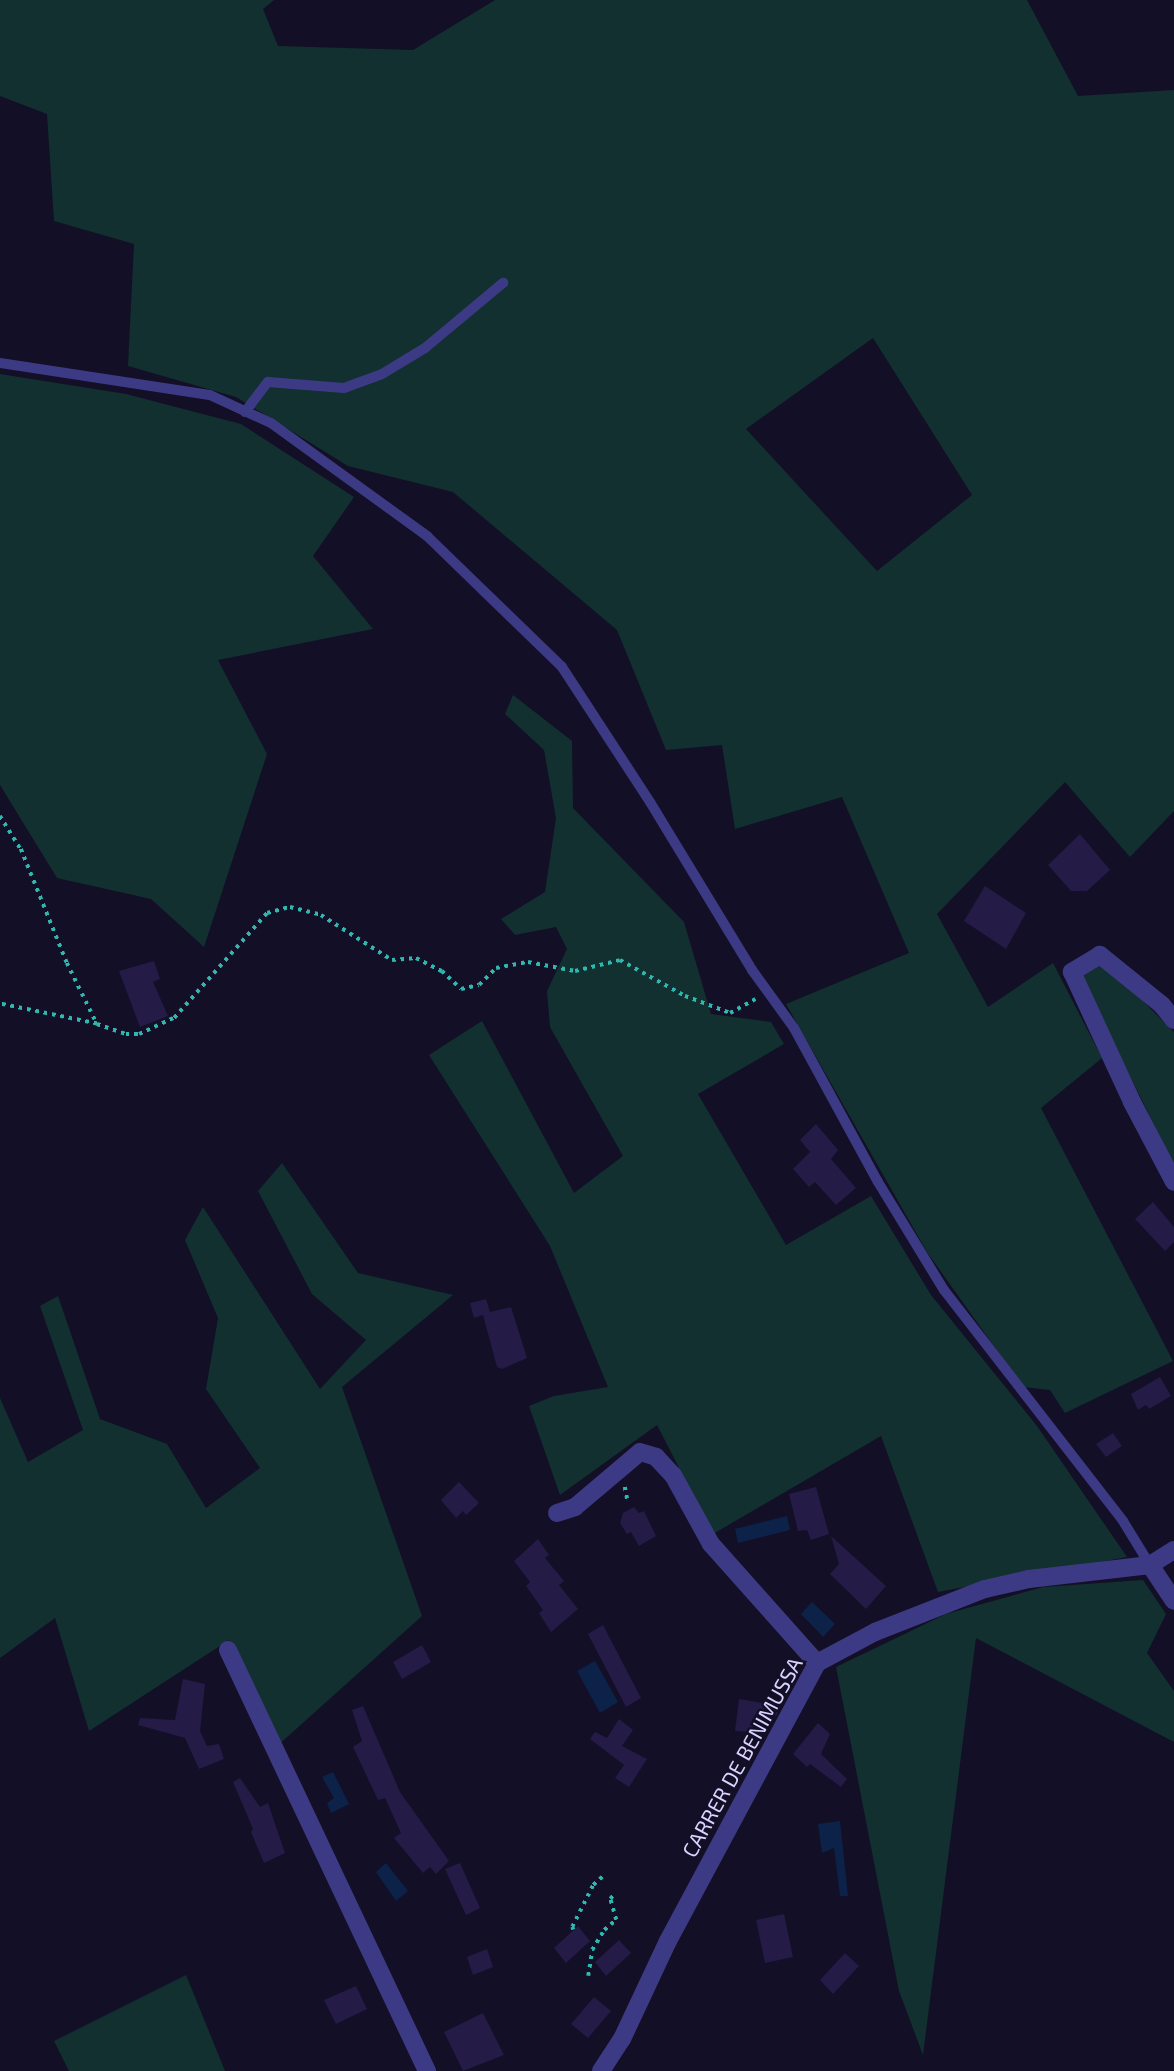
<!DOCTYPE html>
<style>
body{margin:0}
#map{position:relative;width:1174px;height:2071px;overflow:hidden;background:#130f26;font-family:"Exo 2",sans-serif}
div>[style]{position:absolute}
.green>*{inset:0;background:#12302f}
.water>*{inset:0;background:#0c2248}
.building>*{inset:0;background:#241b47}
.path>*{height:3.5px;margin-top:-1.75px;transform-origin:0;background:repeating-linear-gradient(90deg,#2fb8b0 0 3.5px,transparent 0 8.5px)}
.service>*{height:10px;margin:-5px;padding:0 5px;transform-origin:5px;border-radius:5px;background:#3d3a85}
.minor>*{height:18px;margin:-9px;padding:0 9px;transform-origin:9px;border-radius:9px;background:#3d3a85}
.tertiary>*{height:18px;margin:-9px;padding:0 9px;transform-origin:9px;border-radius:9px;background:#3d3a85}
span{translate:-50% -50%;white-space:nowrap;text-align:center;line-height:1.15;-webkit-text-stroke:5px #130f26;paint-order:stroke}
.street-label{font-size:21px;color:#d9d4ff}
</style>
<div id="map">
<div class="green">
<i style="clip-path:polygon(evenodd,0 0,274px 0,263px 9px,278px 46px,413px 50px,495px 0,1027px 0,1078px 96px,1174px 90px,1174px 811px,1130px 857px,1065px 782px,937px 914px,988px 1007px,1053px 963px,1102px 1058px,1041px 1108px,1173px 1361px,1065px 1413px,1050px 1390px,1023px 1387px,927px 1252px,786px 1004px,909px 953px,842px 797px,735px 829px,722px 745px,666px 750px,617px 630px,453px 492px,348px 466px,236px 397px,128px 366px,134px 244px,54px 221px,47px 114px,0 96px,0 0,873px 338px,972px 495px,877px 571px,746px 429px,873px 338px)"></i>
<i style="clip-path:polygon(0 374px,126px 394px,241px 424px,354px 497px,313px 556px,373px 629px,218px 660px,267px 754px,204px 947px,151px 899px,57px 878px,0 785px)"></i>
<i style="clip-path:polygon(513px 695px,572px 741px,573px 808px,684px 922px,711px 1014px,771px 1022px,784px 1044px,698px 1094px,786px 1245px,871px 1196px,931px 1295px,1037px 1426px,1127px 1557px,938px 1592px,881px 1436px,713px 1534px,657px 1425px,560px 1495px,529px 1406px,554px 1396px,608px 1387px,550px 1246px,429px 1055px,482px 1021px,574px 1193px,623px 1156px,550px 1027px,547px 991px,567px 949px,556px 927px,515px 935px,501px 919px,545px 892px,556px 818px,544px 750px,505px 714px)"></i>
<i style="clip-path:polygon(1103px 961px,1174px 1032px,1174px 1165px,1080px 975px)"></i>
<i style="clip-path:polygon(282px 1163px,358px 1273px,453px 1295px,342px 1387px,422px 1616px,276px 1747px,229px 1640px,89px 1731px,55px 1618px,0 1658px,0 1398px,28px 1462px,83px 1430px,40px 1306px,58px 1296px,100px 1419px,167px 1444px,206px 1508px,260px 1468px,206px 1389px,218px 1318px,185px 1240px,203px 1207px,320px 1389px,366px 1340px,312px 1294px,258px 1191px)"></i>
<i style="clip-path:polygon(1143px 1580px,1166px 1614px,1147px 1653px,1174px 1691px,1174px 1742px,976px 1638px,923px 2055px,899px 1991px,836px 1667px,946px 1614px,1043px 1587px)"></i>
<i style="clip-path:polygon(186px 1975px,225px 2071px,69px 2071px,54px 2041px)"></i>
</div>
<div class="water">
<i style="clip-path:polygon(787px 1516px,790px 1530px,738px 1543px,735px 1529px)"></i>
<i style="clip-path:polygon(812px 1602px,835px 1624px,823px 1637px,801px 1614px)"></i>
<i style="clip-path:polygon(595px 1661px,618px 1702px,600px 1713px,577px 1671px)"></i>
<i style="clip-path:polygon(333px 1772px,349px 1804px,331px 1813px,327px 1803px,334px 1798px,322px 1777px)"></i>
<i style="clip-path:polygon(840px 1821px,848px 1896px,840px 1896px,834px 1848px,822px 1853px,818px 1824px)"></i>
<i style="clip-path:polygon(386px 1863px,408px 1891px,396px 1901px,376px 1872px)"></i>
</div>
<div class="building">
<i style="clip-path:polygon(1080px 834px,1110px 870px,1087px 891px,1071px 891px,1048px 865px)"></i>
<i style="clip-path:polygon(985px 886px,1026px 913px,1006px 949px,964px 921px)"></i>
<i style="clip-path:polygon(154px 961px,160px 979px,153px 982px,168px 1016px,140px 1027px,119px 971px)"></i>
<i style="clip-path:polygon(816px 1124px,838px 1150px,831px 1159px,856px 1188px,836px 1205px,815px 1182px,809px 1187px,793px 1169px,810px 1152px,800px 1140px)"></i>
<i style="clip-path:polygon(1153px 1202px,1174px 1227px,1174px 1242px,1165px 1251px,1135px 1219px)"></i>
<i style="clip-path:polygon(486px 1299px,490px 1312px,511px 1307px,527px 1358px,502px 1369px,497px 1367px,483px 1315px,474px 1318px,470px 1303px)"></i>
<i style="clip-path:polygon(1160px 1377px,1171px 1396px,1149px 1409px,1146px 1405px,1138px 1410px,1131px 1394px)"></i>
<i style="clip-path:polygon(1113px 1433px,1122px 1446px,1106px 1457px,1096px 1444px)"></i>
<i style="clip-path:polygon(459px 1482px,479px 1503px,466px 1515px,463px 1511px,456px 1518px,441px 1500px)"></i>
<i style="clip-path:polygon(816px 1487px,829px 1534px,811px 1540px,807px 1530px,798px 1531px,789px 1494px)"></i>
<i style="clip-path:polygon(634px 1507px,639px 1513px,644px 1511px,656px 1536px,639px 1546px,631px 1532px,627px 1534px,620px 1523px,623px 1513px)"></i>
<i style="clip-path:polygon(831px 1536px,886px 1586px,866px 1609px,830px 1574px,839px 1564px)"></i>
<i style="clip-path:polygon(538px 1539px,549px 1555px,545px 1558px,564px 1581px,559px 1585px,578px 1609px,551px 1632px,539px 1613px,543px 1610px,526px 1586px,530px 1582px,514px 1561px)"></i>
<i style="clip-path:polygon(603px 1625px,641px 1698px,626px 1707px,588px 1634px)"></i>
<i style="clip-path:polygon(422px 1645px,431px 1662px,402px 1679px,393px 1662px)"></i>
<i style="clip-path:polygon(183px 1679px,205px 1684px,200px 1731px,207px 1746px,219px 1744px,224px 1759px,199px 1769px,185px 1738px,138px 1725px,140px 1718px,175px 1720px)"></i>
<i style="clip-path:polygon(739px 1699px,781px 1706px,776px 1716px,762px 1717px,761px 1733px,735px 1731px)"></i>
<i style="clip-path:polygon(363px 1706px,400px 1792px,449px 1861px,436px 1874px,430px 1867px,423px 1873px,394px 1838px,401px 1833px,385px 1798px,378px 1800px,353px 1747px,362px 1741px,352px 1710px)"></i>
<i style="clip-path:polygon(619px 1719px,633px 1730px,622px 1746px,647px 1759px,629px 1787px,615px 1778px,624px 1765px,590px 1739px,595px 1732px,607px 1738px)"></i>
<i style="clip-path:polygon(818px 1723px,830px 1734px,821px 1754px,847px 1779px,841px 1787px,810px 1764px,807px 1767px,793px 1754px)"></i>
<i style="clip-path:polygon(240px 1778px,260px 1807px,268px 1803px,285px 1853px,264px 1863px,251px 1832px,253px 1829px,233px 1782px)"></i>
<i style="clip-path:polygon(460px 1863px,480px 1908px,466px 1915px,445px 1869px)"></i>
<i style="clip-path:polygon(784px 1914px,793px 1957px,765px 1963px,756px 1920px)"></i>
<i style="clip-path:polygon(578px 1926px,590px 1941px,566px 1963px,554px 1948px)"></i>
<i style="clip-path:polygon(619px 1940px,631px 1953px,606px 1976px,595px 1962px)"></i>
<i style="clip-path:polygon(487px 1949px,493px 1967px,473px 1975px,467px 1957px)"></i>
<i style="clip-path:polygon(845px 1953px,859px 1966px,833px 1994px,820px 1980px)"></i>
<i style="clip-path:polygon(356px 1986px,367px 2009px,336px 2024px,324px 2000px)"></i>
<i style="clip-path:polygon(594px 1997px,611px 2011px,588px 2038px,571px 2024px)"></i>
<i style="clip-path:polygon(483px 2013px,504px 2055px,463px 2071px,444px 2032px)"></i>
</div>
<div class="path">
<i style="left:0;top:816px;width:39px;rotate:58deg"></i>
<i style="left:21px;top:849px;width:123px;rotate:68deg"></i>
<i style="left:67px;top:963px;width:68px;rotate:63.8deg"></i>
<i style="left:97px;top:1024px;width:99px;rotate:-168.3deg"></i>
<i style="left:97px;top:1024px;width:31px;rotate:19deg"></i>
<i style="left:126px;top:1034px;width:13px"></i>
<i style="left:139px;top:1034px;width:38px;rotate:-25deg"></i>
<i style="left:174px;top:1018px;width:140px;rotate:-48.5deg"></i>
<i style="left:267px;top:913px;width:24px;rotate:-15deg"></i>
<i style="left:290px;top:907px;width:32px;rotate:14deg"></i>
<i style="left:321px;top:915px;width:84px;rotate:32.4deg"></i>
<i style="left:392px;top:960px;width:24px;rotate:-5deg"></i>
<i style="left:416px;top:958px;width:29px;rotate:27deg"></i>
<i style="left:442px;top:971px;width:26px;rotate:43deg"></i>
<i style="left:461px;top:989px;width:18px;rotate:-13deg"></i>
<i style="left:479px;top:985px;width:24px;rotate:-45deg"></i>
<i style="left:496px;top:968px;width:33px;rotate:-11deg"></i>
<i style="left:528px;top:962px;width:48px;rotate:10.8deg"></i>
<i style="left:575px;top:971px;width:46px;rotate:-13.7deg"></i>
<i style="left:620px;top:960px;width:74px;rotate:29deg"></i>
<i style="left:685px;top:996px;width:48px;rotate:20.7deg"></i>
<i style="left:730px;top:1013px;width:29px;rotate:-29deg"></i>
<i style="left:625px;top:1487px;width:16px;rotate:79deg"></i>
<i style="left:573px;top:1930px;width:3px;rotate:-108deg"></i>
<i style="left:572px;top:1927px;width:47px;rotate:-63.4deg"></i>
<i style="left:593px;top:1885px;width:13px;rotate:-42deg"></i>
<i style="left:588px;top:1976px;width:26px;rotate:-81deg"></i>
<i style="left:592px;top:1950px;width:23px;rotate:-59deg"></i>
<i style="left:604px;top:1930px;width:16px;rotate:-40deg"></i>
<i style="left:616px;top:1920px;width:22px;rotate:-106deg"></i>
<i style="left:610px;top:1899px;width:8px;rotate:-50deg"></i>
</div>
<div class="service">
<i style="left:0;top:363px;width:212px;rotate:8.7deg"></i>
<i style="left:210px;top:395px;width:67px;rotate:24.7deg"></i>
<i style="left:271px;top:423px;width:193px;rotate:35.9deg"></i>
<i style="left:427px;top:536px;width:188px;rotate:44.1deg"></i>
<i style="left:562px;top:667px;width:161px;rotate:56.9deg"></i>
<i style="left:650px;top:802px;width:197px;rotate:58.7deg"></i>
<i style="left:752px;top:970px;width:72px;rotate:54.1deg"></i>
<i style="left:794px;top:1028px;width:175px;rotate:61.4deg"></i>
<i style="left:878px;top:1182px;width:127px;rotate:58.6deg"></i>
<i style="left:944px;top:1290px;width:292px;rotate:52.2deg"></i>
<i style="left:1123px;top:1521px;width:52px;rotate:58.5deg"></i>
<i style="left:245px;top:412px;width:38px;rotate:-53deg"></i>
<i style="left:268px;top:382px;width:76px;rotate:4.5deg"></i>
<i style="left:344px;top:388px;width:40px;rotate:-20.2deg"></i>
<i style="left:382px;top:374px;width:50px;rotate:-31.2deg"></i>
<i style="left:425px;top:348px;width:102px;rotate:-39.8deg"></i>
</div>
<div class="minor">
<i style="left:1174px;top:1020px;width:19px;rotate:-129deg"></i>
<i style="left:1162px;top:1005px;width:80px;rotate:-141.1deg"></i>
<i style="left:1100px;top:955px;width:33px;rotate:149deg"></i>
<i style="left:1072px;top:972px;width:143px;rotate:65.2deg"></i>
<i style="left:1132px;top:1102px;width:90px;rotate:62.3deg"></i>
<i style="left:557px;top:1513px;width:19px;rotate:-18deg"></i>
<i style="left:575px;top:1507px;width:85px;rotate:-40.2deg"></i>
<i style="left:640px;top:1452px;width:17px;rotate:17deg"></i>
<i style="left:656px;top:1457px;width:25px;rotate:47deg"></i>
<i style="left:673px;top:1475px;width:79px;rotate:61.2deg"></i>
<i style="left:711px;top:1544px;width:159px;rotate:48.3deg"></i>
<i style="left:1174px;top:1550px;width:28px;rotate:148deg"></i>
<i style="left:1150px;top:1565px;width:43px;rotate:56.3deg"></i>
<i style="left:228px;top:1650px;width:466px;rotate:64.7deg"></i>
</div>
<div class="tertiary">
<i style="left:601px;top:2071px;width:38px;rotate:-57deg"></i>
<i style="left:622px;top:2039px;width:108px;rotate:-64.9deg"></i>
<i style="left:668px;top:1941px;width:315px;rotate:-61.8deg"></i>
<i style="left:817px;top:1663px;width:66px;rotate:-28.1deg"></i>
<i style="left:875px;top:1632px;width:118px;rotate:-21.4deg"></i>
<i style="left:985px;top:1589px;width:45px;rotate:-12.8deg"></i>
<i style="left:1029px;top:1579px;width:122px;rotate:-6.6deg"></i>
</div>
<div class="street-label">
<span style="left:742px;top:1757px;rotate:-61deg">CARRER DE BENIMUSSA</span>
</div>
</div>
